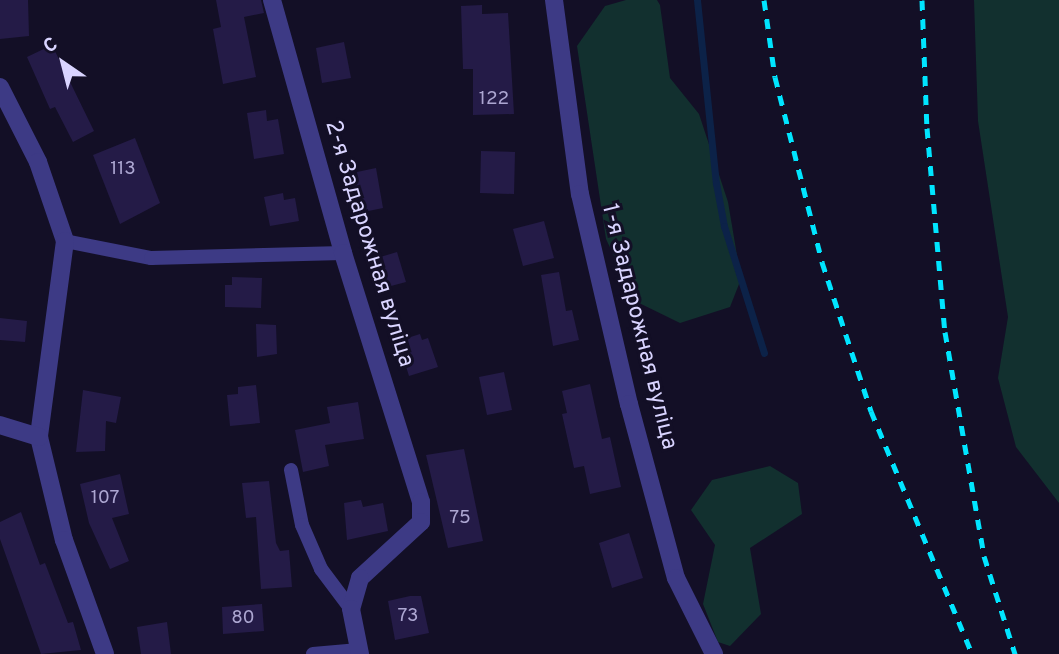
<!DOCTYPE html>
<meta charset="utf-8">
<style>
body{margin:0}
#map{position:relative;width:1059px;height:654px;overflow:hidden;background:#130f26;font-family:Overpass,sans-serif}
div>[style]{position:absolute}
.green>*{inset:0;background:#12302f}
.stream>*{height:7px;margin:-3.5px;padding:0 3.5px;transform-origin:3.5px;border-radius:3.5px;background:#0c2248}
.building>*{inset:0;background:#241b47}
.lane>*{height:14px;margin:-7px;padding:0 7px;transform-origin:7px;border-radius:7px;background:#3d3a85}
.street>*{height:18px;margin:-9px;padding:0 9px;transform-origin:9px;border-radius:9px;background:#3d3a85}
.rail>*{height:5px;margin-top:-2.5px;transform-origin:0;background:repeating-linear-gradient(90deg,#00e5ff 0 10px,transparent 0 19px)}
span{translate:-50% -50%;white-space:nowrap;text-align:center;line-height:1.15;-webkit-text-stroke:6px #130f26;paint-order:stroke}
.number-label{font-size:19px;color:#aca6d1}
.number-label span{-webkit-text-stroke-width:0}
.street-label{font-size:23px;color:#d9d4ff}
.north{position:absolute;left:28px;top:28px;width:70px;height:70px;-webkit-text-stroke:5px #130f26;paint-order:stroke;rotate:325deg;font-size:19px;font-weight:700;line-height:28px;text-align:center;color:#d9d4ff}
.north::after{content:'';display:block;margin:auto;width:24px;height:32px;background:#d9d4ff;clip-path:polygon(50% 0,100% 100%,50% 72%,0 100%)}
</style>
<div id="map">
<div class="green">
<i style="clip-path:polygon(626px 0,657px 0,660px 5px,670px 78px,699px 114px,728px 202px,741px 279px,730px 307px,680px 323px,635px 301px,606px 239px,577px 46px,605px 6px)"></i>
<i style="clip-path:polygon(974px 0,1059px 0,1059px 503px,1016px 447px,998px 378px,1008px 317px,978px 121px)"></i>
<i style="clip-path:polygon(770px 466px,798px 483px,802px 514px,750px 548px,761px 614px,730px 646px,718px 642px,703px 604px,715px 545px,691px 510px,712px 480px)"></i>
</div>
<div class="stream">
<i style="left:697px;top:0;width:184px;rotate:84.1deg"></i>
<i style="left:716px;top:183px;width:44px;rotate:79.5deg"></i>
<i style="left:724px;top:226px;width:133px;rotate:72.5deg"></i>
</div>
<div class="building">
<i style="clip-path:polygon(0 0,28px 0,29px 36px,0 39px)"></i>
<i style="clip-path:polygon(216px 0,261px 0,264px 13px,244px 17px,256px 77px,223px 84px,213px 29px,221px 27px)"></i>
<i style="clip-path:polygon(482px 5px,482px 14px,508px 13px,514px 114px,473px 115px,473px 69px,463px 69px,461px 6px)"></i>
<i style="clip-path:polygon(344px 42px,351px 78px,322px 83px,316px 48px)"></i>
<i style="clip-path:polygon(52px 45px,94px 131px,73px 142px,55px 107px,50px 109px,27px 57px)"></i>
<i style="clip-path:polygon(266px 110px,267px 121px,278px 119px,284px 154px,254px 159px,247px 113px)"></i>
<i style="clip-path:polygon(135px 138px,160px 203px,120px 224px,93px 155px)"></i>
<i style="clip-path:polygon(481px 151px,515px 152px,514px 194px,480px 193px)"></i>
<i style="clip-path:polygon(376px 168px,383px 208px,354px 214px,348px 180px,358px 178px,357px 172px)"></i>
<i style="clip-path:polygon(283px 193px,284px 200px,295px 198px,299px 221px,270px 226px,264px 197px)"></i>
<i style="clip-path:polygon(544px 221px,554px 258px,523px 266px,513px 229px)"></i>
<i style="clip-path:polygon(397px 252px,406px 282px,376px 290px,367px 261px)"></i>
<i style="clip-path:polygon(559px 272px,566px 311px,572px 310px,579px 340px,553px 346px,541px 275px)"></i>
<i style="clip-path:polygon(232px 277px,262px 278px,261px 308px,225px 307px,225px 285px,232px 285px)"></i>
<i style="clip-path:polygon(0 318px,27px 321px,25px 342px,0 340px)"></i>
<i style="clip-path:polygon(256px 324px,276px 325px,277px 354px,257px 357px)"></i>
<i style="clip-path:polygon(420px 334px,422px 340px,428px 338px,438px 367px,409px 376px,398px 341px)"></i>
<i style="clip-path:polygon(504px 372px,512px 410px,487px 415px,479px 377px)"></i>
<i style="clip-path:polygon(590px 384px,602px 439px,610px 437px,621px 487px,590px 494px,584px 466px,574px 468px,562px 414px,567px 413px,562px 391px)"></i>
<i style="clip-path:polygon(256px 385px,260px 423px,230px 426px,227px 395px,238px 394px,238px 387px)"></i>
<i style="clip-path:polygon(83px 390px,121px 397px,116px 423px,106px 421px,105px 451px,76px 452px)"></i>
<i style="clip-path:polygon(358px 402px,364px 439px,325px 445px,329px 466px,303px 472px,295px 430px,330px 423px,327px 407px)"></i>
<i style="clip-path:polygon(464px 449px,483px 541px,448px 548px,426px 455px)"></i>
<i style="clip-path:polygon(120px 474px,129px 514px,112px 518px,129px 561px,110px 569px,89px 523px,80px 484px)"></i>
<i style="clip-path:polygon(269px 481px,276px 543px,280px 551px,289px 550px,292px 587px,261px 589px,256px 517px,246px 518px,242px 483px)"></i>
<i style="clip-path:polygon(361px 500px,363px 507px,383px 503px,388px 531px,347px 540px,344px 503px)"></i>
<i style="clip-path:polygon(21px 512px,40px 565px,45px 563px,68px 623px,73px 622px,81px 650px,41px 654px,0 539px,0 522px)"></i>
<i style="clip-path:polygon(629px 533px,643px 578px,612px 588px,599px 543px)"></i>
<i style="clip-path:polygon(410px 596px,421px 596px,429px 633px,395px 640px,388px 601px)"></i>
<i style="clip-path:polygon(262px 604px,264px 631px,223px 634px,222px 607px)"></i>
<i style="clip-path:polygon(167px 622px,171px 654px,141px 654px,137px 627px)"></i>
</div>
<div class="lane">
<i style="left:65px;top:241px;width:88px;rotate:11.2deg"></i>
<i style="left:151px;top:258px;width:192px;rotate:-1.5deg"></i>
<i style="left:291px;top:470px;width:56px;rotate:78.7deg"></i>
<i style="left:302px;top:525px;width:48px;rotate:66.6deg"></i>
<i style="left:321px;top:569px;width:50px;rotate:53.1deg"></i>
<i style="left:313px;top:654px;width:46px;rotate:-5deg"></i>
</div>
<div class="street">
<i style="left:272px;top:0;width:263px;rotate:74.3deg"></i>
<i style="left:343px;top:253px;width:261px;rotate:72.6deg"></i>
<i style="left:421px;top:502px;width:20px;rotate:90deg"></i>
<i style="left:421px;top:522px;width:83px;rotate:137.4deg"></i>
<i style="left:360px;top:578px;width:32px;rotate:106deg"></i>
<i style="left:351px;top:609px;width:46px;rotate:78.7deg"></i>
<i style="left:554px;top:0;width:196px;rotate:82.4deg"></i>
<i style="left:580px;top:194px;width:216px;rotate:76.9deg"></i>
<i style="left:629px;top:404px;width:180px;rotate:74.9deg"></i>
<i style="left:676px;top:578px;width:85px;rotate:63.4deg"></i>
<i style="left:0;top:87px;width:84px;rotate:63.1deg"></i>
<i style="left:38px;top:162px;width:83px;rotate:71.1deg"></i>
<i style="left:65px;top:241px;width:198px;rotate:97.6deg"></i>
<i style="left:39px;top:437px;width:106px;rotate:76.4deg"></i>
<i style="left:64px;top:540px;width:121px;rotate:70.2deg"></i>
<i style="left:0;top:425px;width:41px;rotate:17.1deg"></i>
</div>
<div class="rail">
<i style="left:764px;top:0;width:78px;rotate:81.9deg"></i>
<i style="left:775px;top:77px;width:191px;rotate:75.7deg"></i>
<i style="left:822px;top:262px;width:157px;rotate:71.8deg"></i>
<i style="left:871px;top:411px;width:263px;rotate:67.4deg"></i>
<i style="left:922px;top:0;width:128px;rotate:87.8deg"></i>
<i style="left:927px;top:128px;width:205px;rotate:85deg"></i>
<i style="left:945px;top:332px;width:227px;rotate:80.1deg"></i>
<i style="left:984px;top:556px;width:103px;rotate:72.4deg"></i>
</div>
<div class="number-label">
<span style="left:494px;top:100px">122</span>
<span style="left:123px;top:170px">113</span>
<span style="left:105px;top:499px">107</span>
<span style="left:460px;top:519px">75</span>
<span style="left:408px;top:617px">73</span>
<span style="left:243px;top:619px">80</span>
</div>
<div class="street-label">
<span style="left:368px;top:244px;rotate:73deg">2-я Задарожная вуліца</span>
<span style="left:638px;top:327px;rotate:76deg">1-я Задарожная вуліца</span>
</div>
<div class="north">С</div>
</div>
